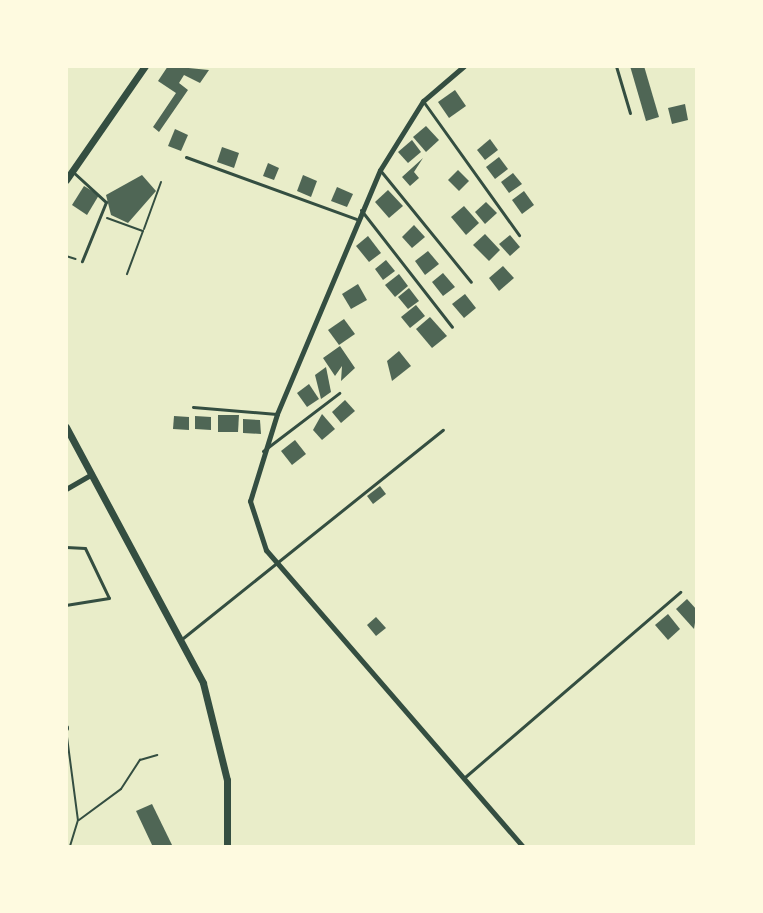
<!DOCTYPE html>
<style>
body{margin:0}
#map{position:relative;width:763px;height:913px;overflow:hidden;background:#e9edc9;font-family:"Public Sans",sans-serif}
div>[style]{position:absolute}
.building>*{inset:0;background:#4f6655}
.path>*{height:2px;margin:-1px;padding:0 1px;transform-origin:1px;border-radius:1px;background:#344e41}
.service>*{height:3px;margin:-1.5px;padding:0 1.5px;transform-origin:1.5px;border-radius:1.5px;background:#344e41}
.minor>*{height:5px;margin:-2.5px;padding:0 2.5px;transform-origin:2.5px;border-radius:2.5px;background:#344e41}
.secondary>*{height:7px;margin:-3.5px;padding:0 3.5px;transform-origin:3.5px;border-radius:3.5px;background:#344e41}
span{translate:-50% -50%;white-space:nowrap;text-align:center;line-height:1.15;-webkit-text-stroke:7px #fefae0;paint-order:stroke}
.frame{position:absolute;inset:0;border:68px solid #fefae0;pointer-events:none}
</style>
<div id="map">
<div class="building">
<i style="clip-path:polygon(168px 66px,209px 70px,200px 83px,184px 75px,179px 83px,188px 90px,159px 132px,153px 127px,176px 93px,158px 81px)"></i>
<i style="clip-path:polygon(630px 66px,644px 66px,659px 117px,646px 121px)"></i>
<i style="clip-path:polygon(455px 90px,466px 106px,449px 118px,438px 102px)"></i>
<i style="clip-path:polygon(685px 104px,688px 120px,672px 124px,668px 108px)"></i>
<i style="clip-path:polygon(426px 126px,439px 140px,426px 152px,413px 137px)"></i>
<i style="clip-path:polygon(175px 129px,188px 135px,181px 151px,168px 146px)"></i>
<i style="clip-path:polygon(490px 139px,498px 150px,485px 160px,477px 150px)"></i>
<i style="clip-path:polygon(412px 140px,421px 152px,408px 163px,398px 152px)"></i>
<i style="clip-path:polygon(222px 147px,239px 153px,234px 168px,217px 162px)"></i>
<i style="clip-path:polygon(499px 157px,508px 169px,495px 179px,486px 167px)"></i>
<i style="clip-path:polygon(423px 158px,414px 172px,419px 178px,410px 186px,402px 177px)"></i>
<i style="clip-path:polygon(268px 163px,279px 168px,274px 180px,263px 176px)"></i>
<i style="clip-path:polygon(458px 170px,469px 181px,459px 191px,448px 180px)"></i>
<i style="clip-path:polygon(513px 173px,522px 184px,509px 193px,501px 182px)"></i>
<i style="clip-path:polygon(142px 175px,156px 191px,128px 223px,111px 215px,106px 195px)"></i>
<i style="clip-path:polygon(303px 175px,317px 181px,311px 197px,297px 191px)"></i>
<i style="clip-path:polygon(84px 186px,99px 195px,87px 215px,72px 205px)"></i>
<i style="clip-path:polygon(337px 187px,353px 194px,347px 207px,331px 201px)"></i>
<i style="clip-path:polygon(388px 190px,403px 206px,389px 218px,375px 202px)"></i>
<i style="clip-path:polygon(524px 191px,534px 205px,522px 214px,512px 200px)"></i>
<i style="clip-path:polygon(486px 202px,497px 213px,485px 224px,475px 212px)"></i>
<i style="clip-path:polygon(464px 206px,479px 223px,466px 235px,451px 217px)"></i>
<i style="clip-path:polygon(414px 225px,425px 237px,412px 248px,402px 237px)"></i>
<i style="clip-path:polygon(485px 234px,500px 250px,489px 261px,473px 245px)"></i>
<i style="clip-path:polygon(510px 235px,520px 247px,510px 256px,499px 244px)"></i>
<i style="clip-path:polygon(368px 236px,381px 253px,369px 262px,356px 246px)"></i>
<i style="clip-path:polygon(428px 251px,439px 264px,425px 275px,415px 261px)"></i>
<i style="clip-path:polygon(386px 260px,395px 271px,383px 280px,375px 269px)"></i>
<i style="clip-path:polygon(503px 266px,514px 278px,499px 291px,489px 278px)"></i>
<i style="clip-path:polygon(443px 273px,455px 287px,443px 296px,432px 282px)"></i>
<i style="clip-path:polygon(399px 274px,408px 286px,395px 297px,385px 285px)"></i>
<i style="clip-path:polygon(358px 284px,367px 300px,351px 309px,342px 294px)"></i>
<i style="clip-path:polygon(409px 288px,419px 301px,408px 309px,398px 297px)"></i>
<i style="clip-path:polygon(465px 294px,476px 308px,464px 318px,452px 304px)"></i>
<i style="clip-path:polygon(416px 305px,425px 316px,410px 328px,401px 317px)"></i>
<i style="clip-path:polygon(430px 317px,447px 336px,432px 348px,416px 329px)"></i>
<i style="clip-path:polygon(344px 319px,355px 334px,339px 345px,328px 330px)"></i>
<i style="clip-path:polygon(340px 346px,355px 368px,341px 381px,342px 366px,335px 376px,323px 358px)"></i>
<i style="clip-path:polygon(399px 351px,411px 366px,392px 381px,387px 361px)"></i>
<i style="clip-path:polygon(326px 367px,331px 392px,321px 399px,315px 375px)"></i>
<i style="clip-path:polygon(309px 384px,319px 399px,307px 407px,297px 393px)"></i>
<i style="clip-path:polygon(345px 400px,355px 411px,341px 423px,332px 412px)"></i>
<i style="clip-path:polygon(322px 414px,335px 429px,322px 440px,313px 430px)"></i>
<i style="clip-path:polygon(218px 415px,239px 415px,238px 432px,218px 432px)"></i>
<i style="clip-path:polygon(174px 416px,189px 417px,189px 430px,173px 429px)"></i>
<i style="clip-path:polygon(195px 416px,211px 417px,211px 430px,195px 429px)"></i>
<i style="clip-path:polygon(243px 419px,260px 420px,261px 434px,243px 433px)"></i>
<i style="clip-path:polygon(295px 440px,306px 454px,292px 465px,281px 451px)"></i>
<i style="clip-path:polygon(380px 486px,386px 494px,373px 504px,367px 496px)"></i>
<i style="clip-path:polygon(687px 599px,697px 610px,694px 629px,676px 609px)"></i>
<i style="clip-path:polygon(668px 614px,680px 629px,668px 640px,655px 625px)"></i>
<i style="clip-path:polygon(376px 617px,386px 628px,376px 636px,367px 625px)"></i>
<i style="clip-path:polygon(152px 804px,173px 847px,153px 847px,136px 811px)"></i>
</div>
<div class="path">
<i style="left:107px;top:218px;width:38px;rotate:20deg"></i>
<i style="left:143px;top:231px;width:46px;rotate:110.4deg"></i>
<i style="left:144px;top:229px;width:50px;rotate:-70.1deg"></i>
<i style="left:66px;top:256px;width:10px;rotate:17deg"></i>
<i style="left:67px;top:737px;width:84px;rotate:82.5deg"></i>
<i style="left:78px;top:820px;width:28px;rotate:107deg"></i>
<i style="left:79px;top:820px;width:52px;rotate:-36.4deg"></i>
<i style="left:121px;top:789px;width:35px;rotate:-57deg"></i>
<i style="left:140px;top:760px;width:18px;rotate:-16deg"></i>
</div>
<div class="service">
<i style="left:616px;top:66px;width:49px;rotate:73.4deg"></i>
<i style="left:423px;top:101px;width:165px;rotate:54.4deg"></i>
<i style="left:186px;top:157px;width:181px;rotate:20deg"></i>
<i style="left:380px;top:170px;width:144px;rotate:50.9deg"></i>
<i style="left:72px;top:171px;width:46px;rotate:42.4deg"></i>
<i style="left:106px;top:202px;width:64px;rotate:112.1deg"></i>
<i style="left:361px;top:210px;width:148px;rotate:52.1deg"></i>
<i style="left:193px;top:407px;width:84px;rotate:4.8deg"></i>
<i style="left:263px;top:451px;width:96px;rotate:-37.3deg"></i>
<i style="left:66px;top:547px;width:19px;rotate:3deg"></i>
<i style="left:85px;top:548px;width:55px;rotate:64.4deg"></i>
<i style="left:109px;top:598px;width:44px;rotate:170.8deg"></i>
<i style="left:66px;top:572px;width:31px;rotate:90deg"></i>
<i style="left:183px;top:638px;width:333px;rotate:-38.7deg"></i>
<i style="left:465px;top:777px;width:284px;rotate:-40.7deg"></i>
</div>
<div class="minor">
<i style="left:464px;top:66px;width:54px;rotate:139.5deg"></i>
<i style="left:423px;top:101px;width:81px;rotate:121.9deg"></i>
<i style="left:380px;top:170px;width:265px;rotate:112.9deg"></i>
<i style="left:277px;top:414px;width:91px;rotate:107.2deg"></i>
<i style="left:250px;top:501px;width:52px;rotate:71.9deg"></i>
<i style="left:266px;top:550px;width:393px;rotate:49.1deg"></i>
<i style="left:66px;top:489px;width:30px;rotate:-30deg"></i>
<i style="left:66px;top:727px;width:1px;rotate:90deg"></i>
</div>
<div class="secondary">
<i style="left:66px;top:180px;width:139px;rotate:-55.3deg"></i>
<i style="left:66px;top:427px;width:290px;rotate:61.8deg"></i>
<i style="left:203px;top:683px;width:100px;rotate:76.1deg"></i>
<i style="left:227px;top:780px;width:67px;rotate:90deg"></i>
</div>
<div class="frame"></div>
</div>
